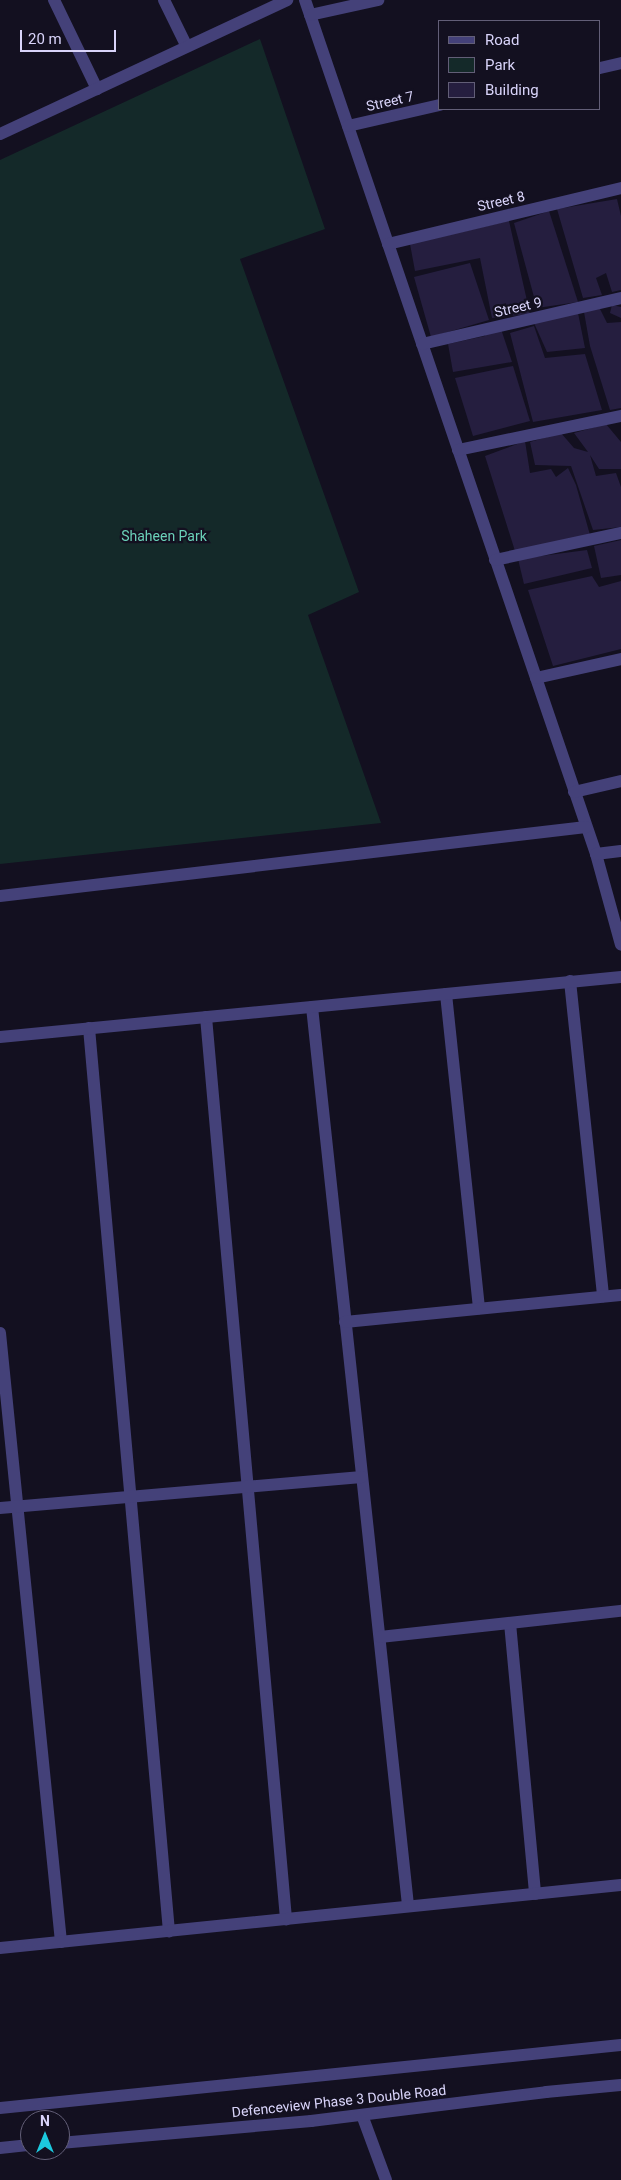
<!DOCTYPE html>
<style>
body{margin:0}
#map{position:relative;width:621px;height:2180px;overflow:hidden;background:#131020;font-family:Roboto,sans-serif}
div>[style]{position:absolute}
.green>*{inset:0;background:#142929}
.building>*{inset:0;background:#251e3f}
.minor>*{height:12px;margin:-6px;padding:0 6px;transform-origin:6px;border-radius:6px;background:#444179}
span{translate:-50% -50%;white-space:nowrap;text-align:center;line-height:1.15;-webkit-text-stroke:4.5px #131020;paint-order:stroke}
.street-label{font-size:14px;color:#d9d4fa}
.park-label{font-size:14px;color:#6ad0b8}
.legend{position:absolute;left:438px;top:20px;width:162px;height:90px;box-sizing:border-box;background:#131020;border:1px solid #625e77;margin:0;padding:6px 9px;list-style:none;font-size:15px;color:#d9d4fa}
.legend li{display:flex;align-items:center;gap:10px;height:25px}
.legend b{width:25px;border:1px solid #625e77}
.north{position:absolute;left:20px;top:2110px;width:50px;height:50px;box-sizing:border-box;background:#131020;border:1px solid #625e77;border-radius:50%;rotate:0deg;font-size:14px;font-weight:700;line-height:20px;text-align:center;color:#d9d4fa}
.north::after{content:'';display:block;margin:auto;width:18px;height:22px;background:#1cc8de;clip-path:polygon(50% 0,100% 100%,50% 72%,0 100%)}
.scale{position:absolute;left:20px;top:30px;width:96px;height:22px;box-sizing:border-box;border:2px solid #d9d4fa;border-top:0;padding-left:6px;font-size:15px;line-height:18px;white-space:nowrap;color:#d9d4fa;-webkit-text-stroke:4px #131020;paint-order:stroke}
</style>
<div id="map">
<div class="green">
<i style="clip-path:polygon(260px 39px,325px 229px,240px 259px,359px 592px,308px 615px,381px 823px,0 864px,0 160px)"></i>
</div>
<div class="building">
<i style="clip-path:polygon(617px 199px,621px 216px,621px 290px,612px 292px,606px 273px,596px 278px,602px 295px,583px 298px,557px 209px)"></i>
<i style="clip-path:polygon(549px 211px,578px 302px,537px 308px,514px 223px)"></i>
<i style="clip-path:polygon(509px 221px,530px 314px,492px 318px,480px 258px,415px 271px,410px 244px)"></i>
<i style="clip-path:polygon(470px 263px,489px 320px,431px 337px,414px 277px)"></i>
<i style="clip-path:polygon(612px 305px,621px 307px,621px 318px,610px 313px)"></i>
<i style="clip-path:polygon(599px 307px,607px 323px,621px 322px,621px 408px,610px 410px,590px 346px,584px 312px)"></i>
<i style="clip-path:polygon(578px 313px,585px 348px,547px 352px,530px 314px)"></i>
<i style="clip-path:polygon(499px 323px,512px 362px,453px 372px,448px 344px,485px 336px,487px 324px)"></i>
<i style="clip-path:polygon(534px 326px,545px 358px,585px 354px,602px 410px,533px 422px,510px 333px)"></i>
<i style="clip-path:polygon(513px 366px,530px 421px,473px 436px,455px 378px)"></i>
<i style="clip-path:polygon(606px 424px,621px 442px,621px 469px,599px 469px,590px 455px,596px 476px,616px 473px,621px 487px,621px 527px,593px 530px,571px 466px,535px 465px,530px 442px,561px 433px,574px 448px,588px 452px,574px 433px)"></i>
<i style="clip-path:polygon(525px 441px,530px 473px,551px 469px,556px 477px,568px 468px,576px 485px,590px 535px,515px 551px,485px 456px)"></i>
<i style="clip-path:polygon(621px 540px,621px 575px,601px 578px,594px 546px)"></i>
<i style="clip-path:polygon(587px 550px,592px 568px,524px 584px,518px 559px)"></i>
<i style="clip-path:polygon(592px 576px,599px 587px,621px 581px,621px 649px,553px 666px,528px 590px)"></i>
</div>
<div class="minor">
<i style="left:54px;top:0;width:99px;rotate:64.2deg"></i>
<i style="left:164px;top:0;width:50px;rotate:63.9deg"></i>
<i style="left:305px;top:0;width:902px;rotate:71.18deg"></i>
<i style="left:596px;top:854px;width:94px;rotate:74.6deg"></i>
<i style="left:310px;top:15px;width:70px;rotate:-12.4deg"></i>
<i style="left:600px;top:68px;width:22px;rotate:-13deg"></i>
<i style="left:348px;top:126px;width:94px;rotate:-12.9deg"></i>
<i style="left:0;top:134px;width:317px;rotate:-25deg"></i>
<i style="left:388px;top:244px;width:240px;rotate:-13.5deg"></i>
<i style="left:422px;top:344px;width:204px;rotate:-13deg"></i>
<i style="left:458px;top:450px;width:167px;rotate:-11.8deg"></i>
<i style="left:495px;top:560px;width:129px;rotate:-12.1deg"></i>
<i style="left:536px;top:678px;width:87px;rotate:-12.6deg"></i>
<i style="left:574px;top:792px;width:48px;rotate:-13.2deg"></i>
<i style="left:596px;top:854px;width:25px;rotate:-7deg"></i>
<i style="left:0;top:896px;width:590px;rotate:-6.72deg"></i>
<i style="left:570px;top:981px;width:317px;rotate:84deg"></i>
<i style="left:446px;top:994px;width:316px;rotate:84deg"></i>
<i style="left:312px;top:1007px;width:904px;rotate:83.9deg"></i>
<i style="left:206px;top:1017px;width:906px;rotate:84.93deg"></i>
<i style="left:89px;top:1028px;width:907px;rotate:84.94deg"></i>
<i style="left:0;top:1037px;width:624px;rotate:-5.52deg"></i>
<i style="left:345px;top:1322px;width:277px;rotate:-5.6deg"></i>
<i style="left:0;top:1333px;width:612px;rotate:84.28deg"></i>
<i style="left:0;top:1508px;width:363px;rotate:-4.9deg"></i>
<i style="left:510px;top:1623px;width:272px;rotate:84.7deg"></i>
<i style="left:380px;top:1637px;width:242px;rotate:-6.2deg"></i>
<i style="left:0;top:1948px;width:624px;rotate:-5.79deg"></i>
<i style="left:0;top:2108px;width:624px;rotate:-5.79deg"></i>
<i style="left:362px;top:2115px;width:69px;rotate:69.7deg"></i>
<i style="left:60px;top:2143px;width:252px;rotate:-5deg"></i>
<i style="left:311px;top:2121px;width:237px;rotate:-7deg"></i>
<i style="left:546px;top:2092px;width:75px;rotate:-5.3deg"></i>
<i style="left:0;top:2148px;width:30px;rotate:-6deg"></i>
</div>
<div class="street-label">
<span style="left:390px;top:101px;rotate:-13deg">Street 7</span>
<span style="left:501px;top:201px;rotate:-13deg">Street 8</span>
<span style="left:518px;top:307px;rotate:-13deg">Street 9</span>
<span style="left:339px;top:2101px;rotate:-6deg">Defenceview Phase 3 Double Road</span>
</div>
<div class="park-label">
<span style="left:164px;top:536px">Shaheen Park</span>
</div>
<ul class="legend">
<li><b style="height:6px;background:#444179"></b>Road</li>
<li><b style="height:14px;background:#142929"></b>Park</li>
<li><b style="height:14px;background:#251e3f"></b>Building</li>
</ul>
<div class="north">N</div>
<div class="scale">20 m</div>
</div>
